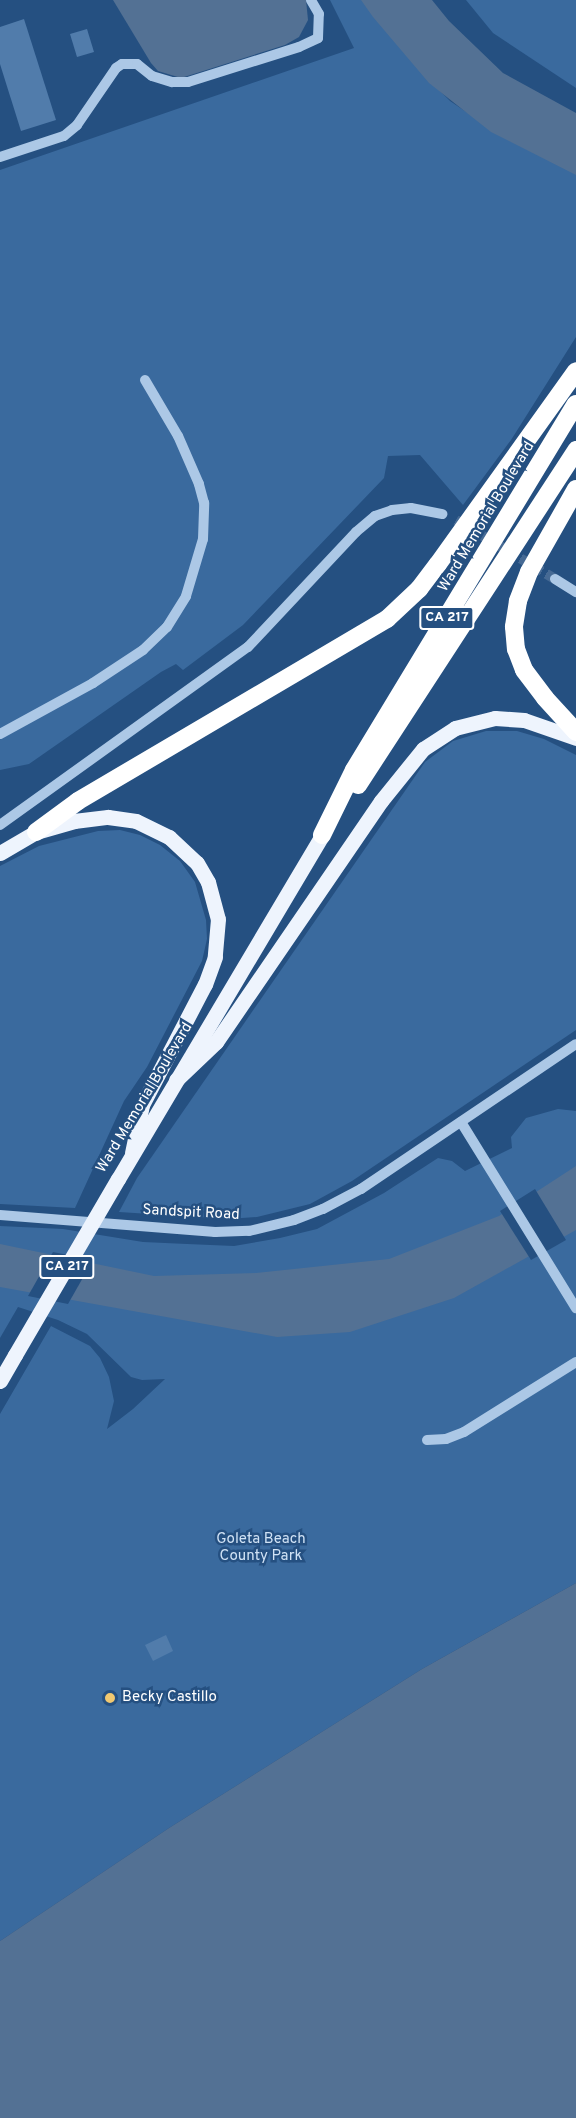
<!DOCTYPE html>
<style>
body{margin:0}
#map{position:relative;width:576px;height:2118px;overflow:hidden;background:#255081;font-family:Overpass,sans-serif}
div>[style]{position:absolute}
.green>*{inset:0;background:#3a6a9e}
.water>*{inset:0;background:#537194}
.pier>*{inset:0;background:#255081}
.building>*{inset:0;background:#517cab}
.minor-tunnel>*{height:10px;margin-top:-5px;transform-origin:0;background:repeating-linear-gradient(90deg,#466a94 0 10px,transparent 0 15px)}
.minor>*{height:10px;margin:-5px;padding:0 5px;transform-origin:5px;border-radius:5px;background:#acc8e6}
.major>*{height:15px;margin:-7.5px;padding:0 7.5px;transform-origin:7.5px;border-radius:7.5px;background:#eef4fd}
.highway>*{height:18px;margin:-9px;padding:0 9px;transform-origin:9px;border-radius:9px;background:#fff}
.major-bridge>*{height:15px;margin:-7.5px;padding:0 7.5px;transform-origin:7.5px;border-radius:7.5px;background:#eef4fd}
.dots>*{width:16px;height:16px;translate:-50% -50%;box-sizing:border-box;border:3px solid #255081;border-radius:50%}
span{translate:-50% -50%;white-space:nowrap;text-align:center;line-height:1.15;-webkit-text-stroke:5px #255081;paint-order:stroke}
.shield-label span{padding:2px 4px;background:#255081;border:2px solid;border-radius:4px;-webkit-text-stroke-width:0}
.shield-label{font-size:14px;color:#fff;font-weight:700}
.street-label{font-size:15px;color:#fff}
.park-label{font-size:15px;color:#d0e2f5}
.poi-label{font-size:15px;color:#fff}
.left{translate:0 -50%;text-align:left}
</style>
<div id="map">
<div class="green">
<i style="clip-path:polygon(330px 0,362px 0,427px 78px,450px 101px,496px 132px,576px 169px,576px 337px,511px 440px,463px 505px,420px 455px,388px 456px,384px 478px,243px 625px,183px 670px,176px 664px,161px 672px,29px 764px,0 770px,0 170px,354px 48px)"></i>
<i style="clip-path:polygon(466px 0,576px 0,576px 88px,493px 33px)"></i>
<i style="clip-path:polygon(486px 731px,517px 731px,544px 739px,576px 755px,576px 1030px,352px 1181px,310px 1204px,257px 1217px,228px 1219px,119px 1212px,137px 1178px,425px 762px,453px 741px)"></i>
<i style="clip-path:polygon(120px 830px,140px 835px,160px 845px,180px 861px,195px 882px,206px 920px,207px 939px,202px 961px,147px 1067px,124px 1101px,75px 1208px,0 1204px,0 866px,39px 846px,98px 831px)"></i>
<i style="clip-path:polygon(558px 1109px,576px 1111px,576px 1583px,422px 1669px,169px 1828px,0 1941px,0 1414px,51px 1326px,90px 1346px,100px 1358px,109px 1377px,114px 1401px,107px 1429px,133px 1409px,165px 1379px,142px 1380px,131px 1377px,87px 1334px,58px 1320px,18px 1307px,0 1338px,0 1226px,63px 1229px,143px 1242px,187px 1244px,234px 1246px,280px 1238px,317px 1229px,384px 1193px,438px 1158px,452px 1161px,465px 1171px,512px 1148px,511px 1137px,526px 1118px)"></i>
</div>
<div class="water">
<i style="clip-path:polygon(113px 0,306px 0,308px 20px,299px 37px,285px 45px,181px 78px,158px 71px,151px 63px)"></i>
<i style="clip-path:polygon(361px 0,432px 0,449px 21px,503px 73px,576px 113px,576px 175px,491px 132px,429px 83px,373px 17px)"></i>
<i style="clip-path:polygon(576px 1166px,576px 1230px,454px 1298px,350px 1332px,277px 1337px,0 1287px,0 1244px,154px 1276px,256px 1273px,389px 1259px,499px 1216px)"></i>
<i style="clip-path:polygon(576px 1583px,576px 2118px,0 2118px,0 1941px,169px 1828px,422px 1669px)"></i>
</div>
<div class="pier">
<i style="clip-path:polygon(535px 1189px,566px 1240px,531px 1260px,500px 1211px)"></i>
<i style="clip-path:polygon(53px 1252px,93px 1260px,68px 1304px,28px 1296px)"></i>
</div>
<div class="building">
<i style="clip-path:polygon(24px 19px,56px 120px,21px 131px,0 64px,0 27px)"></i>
<i style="clip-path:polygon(87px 29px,94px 52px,77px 57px,70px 34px)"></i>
<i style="clip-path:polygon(166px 1635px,173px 1651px,153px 1661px,145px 1645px)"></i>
</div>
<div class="minor-tunnel">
<i style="left:456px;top:520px;width:115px;rotate:30.8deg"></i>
</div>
<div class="minor">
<i style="left:0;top:157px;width:67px;rotate:-18.2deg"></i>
<i style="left:64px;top:136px;width:17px;rotate:-40deg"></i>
<i style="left:77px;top:125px;width:69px;rotate:-55.6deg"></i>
<i style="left:116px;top:68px;width:7px;rotate:-34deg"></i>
<i style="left:122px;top:64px;width:15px"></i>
<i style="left:137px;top:64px;width:19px;rotate:39deg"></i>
<i style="left:152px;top:76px;width:21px;rotate:17deg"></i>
<i style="left:172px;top:82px;width:16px"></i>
<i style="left:188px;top:82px;width:116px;rotate:-17.5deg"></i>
<i style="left:299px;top:47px;width:21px;rotate:-25deg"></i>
<i style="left:318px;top:38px;width:24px;rotate:-88deg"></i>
<i style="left:319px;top:14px;width:16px;rotate:-120deg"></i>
<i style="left:555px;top:579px;width:25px;rotate:32deg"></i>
<i style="left:0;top:734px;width:106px;rotate:-28.7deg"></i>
<i style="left:93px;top:683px;width:60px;rotate:-33.4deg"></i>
<i style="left:143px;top:650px;width:33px;rotate:-44deg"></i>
<i style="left:167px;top:627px;width:36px;rotate:-58deg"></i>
<i style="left:186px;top:596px;width:59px;rotate:-73.4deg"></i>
<i style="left:203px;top:539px;width:36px;rotate:-88deg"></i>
<i style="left:204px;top:503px;width:20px;rotate:-105deg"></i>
<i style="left:199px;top:484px;width:52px;rotate:-113.6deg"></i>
<i style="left:178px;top:436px;width:65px;rotate:-120.5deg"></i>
<i style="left:0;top:825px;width:305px;rotate:-35.7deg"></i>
<i style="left:248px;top:647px;width:158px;rotate:-46.8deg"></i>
<i style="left:356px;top:532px;width:25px;rotate:-40deg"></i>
<i style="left:375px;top:516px;width:18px;rotate:-19deg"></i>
<i style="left:392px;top:510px;width:19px;rotate:-6deg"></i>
<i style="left:411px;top:508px;width:32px;rotate:11deg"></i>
<i style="left:461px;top:1122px;width:219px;rotate:58.3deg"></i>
<i style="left:0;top:1215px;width:216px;rotate:4.5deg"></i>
<i style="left:215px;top:1232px;width:34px;rotate:-2deg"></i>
<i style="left:249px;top:1231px;width:46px;rotate:-13.7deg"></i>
<i style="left:294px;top:1220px;width:31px;rotate:-21deg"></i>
<i style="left:323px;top:1209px;width:43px;rotate:-27.8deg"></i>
<i style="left:361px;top:1189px;width:259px;rotate:-34deg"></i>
<i style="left:427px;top:1440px;width:19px;rotate:-3deg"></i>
<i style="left:446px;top:1439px;width:19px;rotate:-21deg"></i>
<i style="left:464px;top:1432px;width:132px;rotate:-32deg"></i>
</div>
<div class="major">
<i style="left:0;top:853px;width:42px;rotate:-30.3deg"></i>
<i style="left:36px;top:832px;width:40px;rotate:-16deg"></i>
<i style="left:74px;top:821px;width:34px;rotate:-7deg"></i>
<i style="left:108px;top:817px;width:28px;rotate:8deg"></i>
<i style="left:136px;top:821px;width:37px;rotate:26deg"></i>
<i style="left:169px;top:837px;width:38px;rotate:43deg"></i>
<i style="left:197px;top:863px;width:22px;rotate:60deg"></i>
<i style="left:208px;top:882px;width:38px;rotate:75deg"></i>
<i style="left:218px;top:919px;width:38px;rotate:95deg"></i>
<i style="left:215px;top:957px;width:29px;rotate:110deg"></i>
<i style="left:205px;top:984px;width:136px;rotate:117.5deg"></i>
<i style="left:142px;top:1105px;width:49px;rotate:101.8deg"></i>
<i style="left:176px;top:1080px;width:55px;rotate:-43.5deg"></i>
<i style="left:216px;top:1042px;width:292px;rotate:-55.6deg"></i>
<i style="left:381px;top:801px;width:67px;rotate:-51.1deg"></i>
<i style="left:423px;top:749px;width:38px;rotate:-33deg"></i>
<i style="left:455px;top:728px;width:41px;rotate:-14deg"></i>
<i style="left:495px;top:718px;width:29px;rotate:4deg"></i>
<i style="left:524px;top:720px;width:55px;rotate:19.1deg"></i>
<i style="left:118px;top:1179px;width:400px;rotate:-59.3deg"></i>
<i style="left:0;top:1381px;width:30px;rotate:-60deg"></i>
</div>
<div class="highway">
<i style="left:576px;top:489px;width:95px;rotate:119.5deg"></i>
<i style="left:529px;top:572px;width:31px;rotate:111deg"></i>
<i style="left:518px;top:601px;width:26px;rotate:99deg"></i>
<i style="left:514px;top:627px;width:22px;rotate:85deg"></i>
<i style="left:516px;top:649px;width:22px;rotate:69deg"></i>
<i style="left:524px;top:670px;width:35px;rotate:53deg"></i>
<i style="left:545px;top:698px;width:46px;rotate:47.6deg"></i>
<i style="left:358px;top:785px;width:400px;rotate:-56.9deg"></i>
<i style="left:36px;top:832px;width:52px;rotate:-36.4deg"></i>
<i style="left:78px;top:801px;width:359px;rotate:-30.5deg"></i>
<i style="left:387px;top:619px;width:44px;rotate:-43.2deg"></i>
<i style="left:419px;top:589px;width:31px;rotate:-53deg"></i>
<i style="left:438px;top:564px;width:237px;rotate:-54.4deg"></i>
<i style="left:322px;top:835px;width:72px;rotate:-63.8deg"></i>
<i style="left:354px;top:770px;width:428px;rotate:-58.8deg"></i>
</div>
<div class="major-bridge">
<i style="left:15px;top:1355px;width:204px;rotate:-59.7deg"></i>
</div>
<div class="dots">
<i style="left:110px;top:1698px;background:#f0c871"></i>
</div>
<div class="shield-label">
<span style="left:447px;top:618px">CA 217</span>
<span style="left:67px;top:1267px">CA 217</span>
</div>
<div class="street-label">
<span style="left:487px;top:517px;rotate:-59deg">Ward Memorial Boulevard</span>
<span style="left:145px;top:1098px;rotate:-59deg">Ward Memorial Boulevard</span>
<span style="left:191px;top:1213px;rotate:3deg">Sandspit Road</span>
</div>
<div class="park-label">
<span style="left:261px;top:1548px">Goleta Beach<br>County Park</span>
</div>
<div class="poi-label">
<span class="left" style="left:122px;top:1698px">Becky Castillo</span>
</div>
</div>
